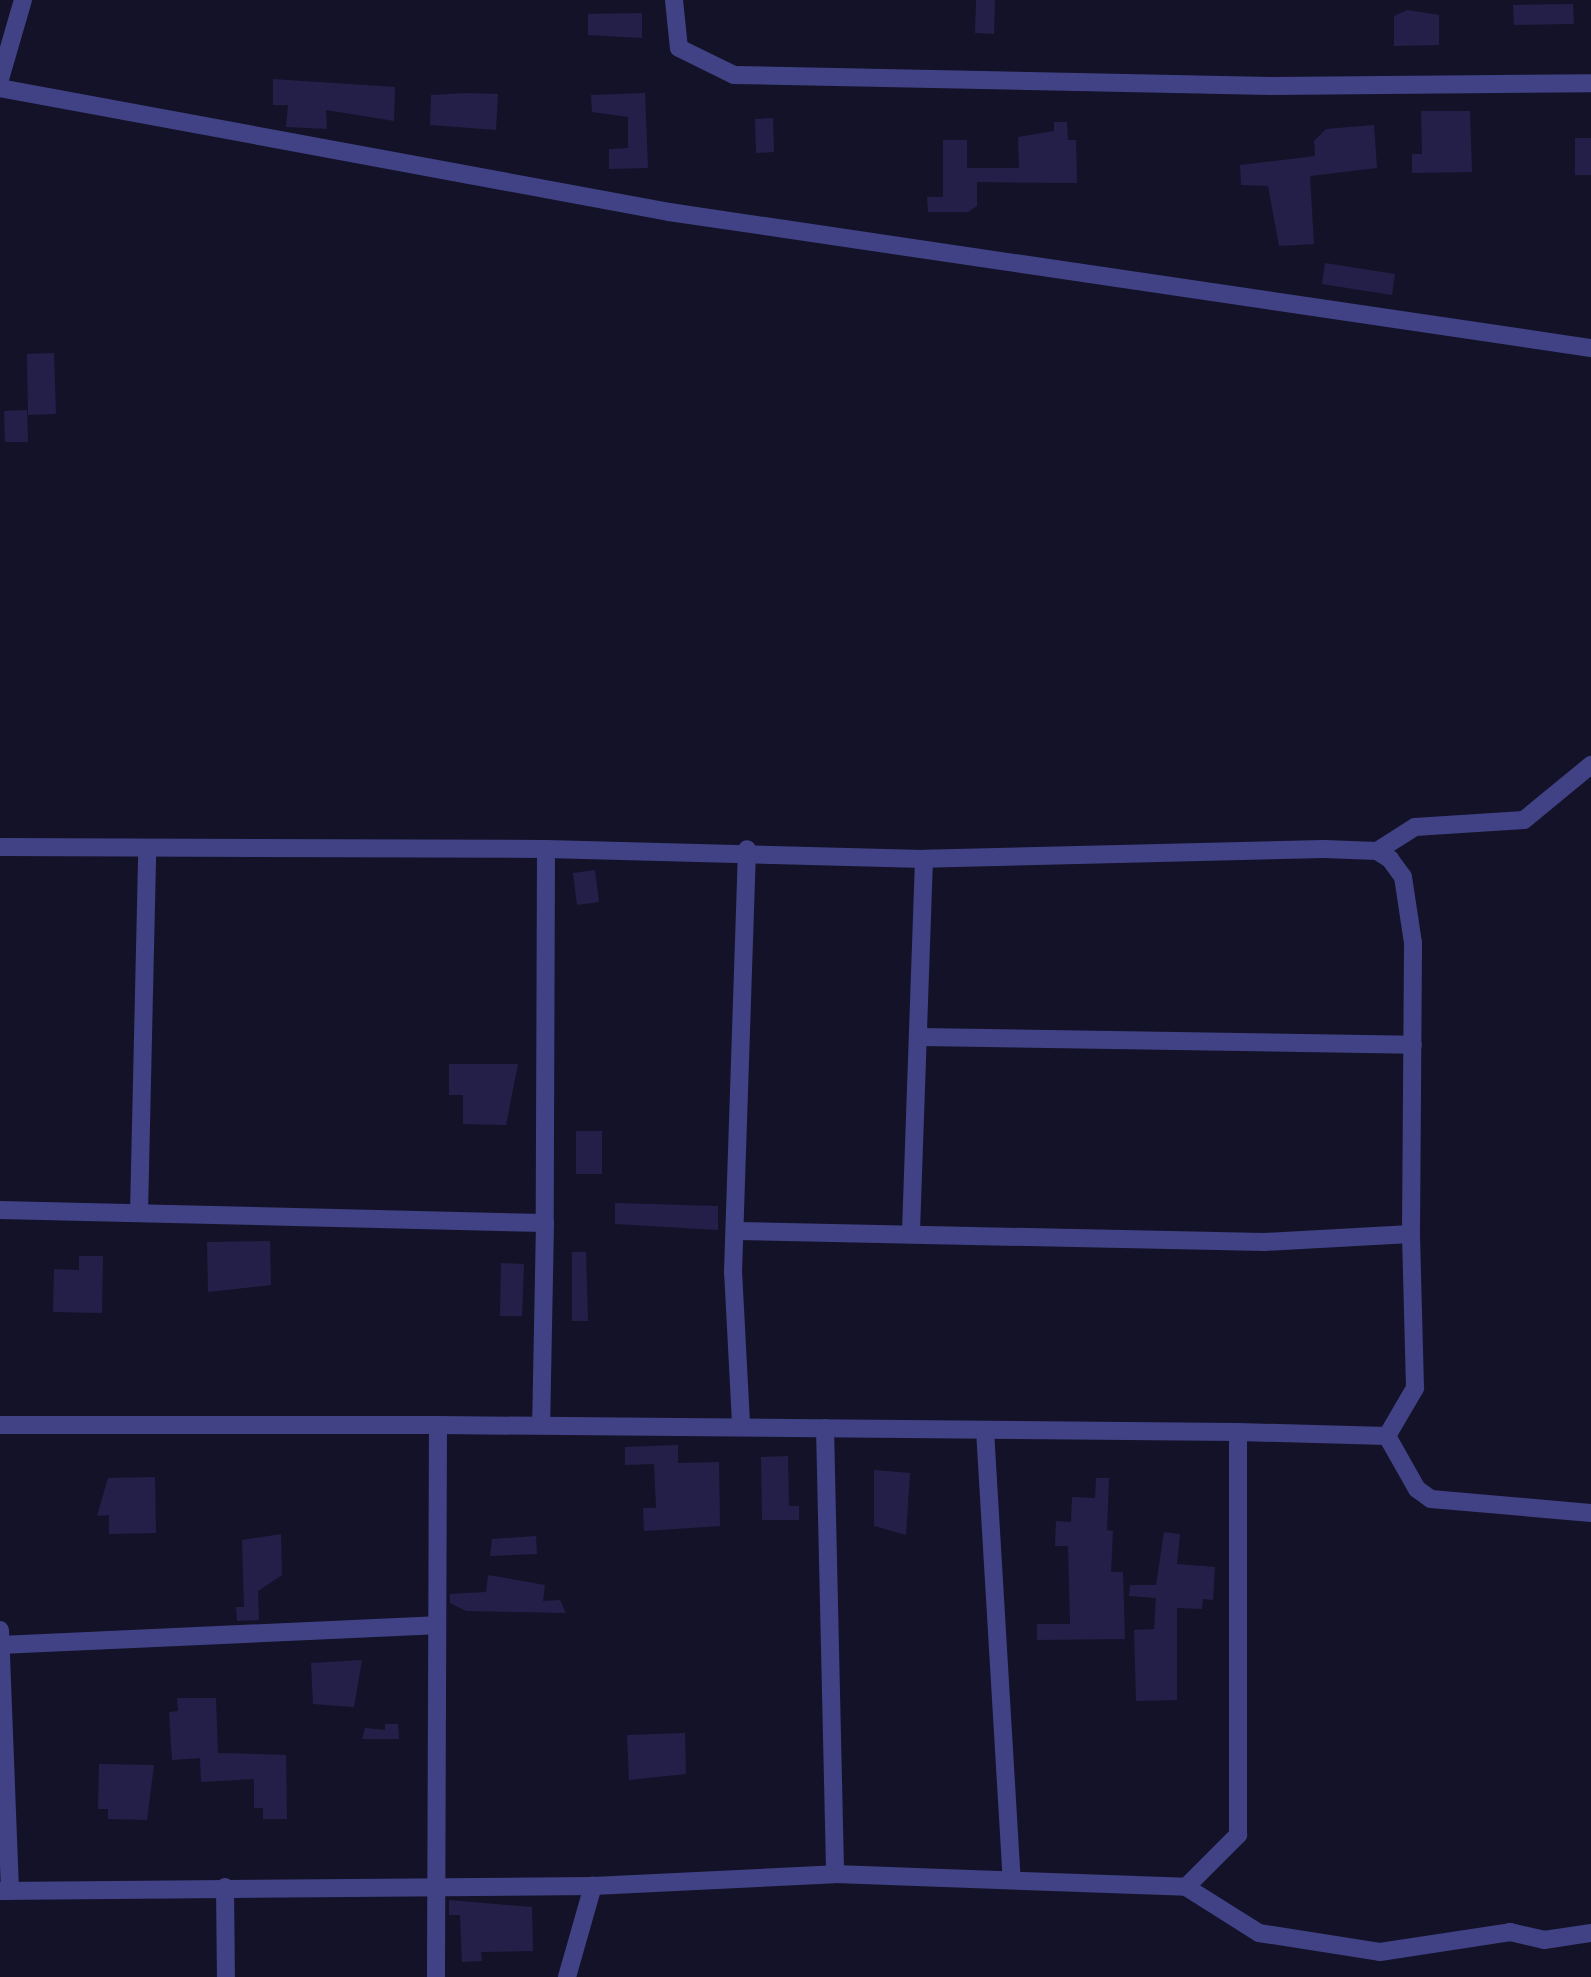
<!DOCTYPE html>
<style>
body{margin:0}
#map{position:relative;width:1591px;height:1977px;overflow:hidden;background:#141229;font-family:"Titillium Web",sans-serif}
div>[style]{position:absolute}
.building>*{inset:0;background:#241f48}
.street>*{height:18px;margin:-9px;padding:0 9px;transform-origin:9px;border-radius:9px;background:#404285}
span{translate:-50% -50%;white-space:nowrap;text-align:center;line-height:1.15;-webkit-text-stroke:10px #141229;paint-order:stroke}
</style>
<div id="map">
<div class="building">
<i style="clip-path:polygon(976px 0,995px 0,994px 34px,975px 33px)"></i>
<i style="clip-path:polygon(1573px 4px,1574px 24px,1514px 25px,1513px 5px)"></i>
<i style="clip-path:polygon(1407px 10px,1439px 15px,1439px 45px,1394px 46px,1394px 16px)"></i>
<i style="clip-path:polygon(642px 13px,642px 38px,588px 35px,588px 14px)"></i>
<i style="clip-path:polygon(273px 79px,395px 87px,394px 121px,326px 110px,327px 129px,286px 127px,288px 105px,273px 105px)"></i>
<i style="clip-path:polygon(467px 93px,498px 94px,496px 130px,430px 125px,431px 95px)"></i>
<i style="clip-path:polygon(645px 93px,648px 168px,609px 169px,609px 149px,628px 148px,628px 117px,592px 112px,591px 95px)"></i>
<i style="clip-path:polygon(1421px 111px,1470px 111px,1472px 172px,1412px 173px,1412px 154px,1422px 154px)"></i>
<i style="clip-path:polygon(773px 118px,774px 152px,756px 153px,755px 119px)"></i>
<i style="clip-path:polygon(1054px 122px,1067px 122px,1068px 140px,1076px 140px,1077px 183px,977px 182px,977px 206px,968px 212px,928px 212px,927px 197px,943px 197px,943px 140px,967px 140px,967px 168px,1019px 168px,1018px 137px,1054px 131px)"></i>
<i style="clip-path:polygon(1374px 125px,1377px 168px,1310px 176px,1314px 244px,1279px 246px,1268px 186px,1241px 185px,1240px 165px,1315px 156px,1314px 141px,1326px 129px)"></i>
<i style="clip-path:polygon(1575px 138px,1591px 138px,1591px 175px,1575px 175px)"></i>
<i style="clip-path:polygon(1325px 263px,1395px 274px,1392px 295px,1322px 284px)"></i>
<i style="clip-path:polygon(54px 353px,56px 414px,28px 415px,27px 354px)"></i>
<i style="clip-path:polygon(27px 410px,28px 442px,5px 442px,4px 411px)"></i>
<i style="clip-path:polygon(595px 870px,599px 902px,577px 905px,573px 873px)"></i>
<i style="clip-path:polygon(449px 1064px,518px 1064px,506px 1125px,463px 1124px,463px 1095px,449px 1095px)"></i>
<i style="clip-path:polygon(576px 1131px,602px 1131px,602px 1174px,576px 1174px)"></i>
<i style="clip-path:polygon(615px 1203px,718px 1206px,718px 1230px,615px 1224px)"></i>
<i style="clip-path:polygon(270px 1241px,271px 1285px,208px 1292px,207px 1242px)"></i>
<i style="clip-path:polygon(572px 1252px,586px 1252px,588px 1321px,572px 1321px)"></i>
<i style="clip-path:polygon(79px 1256px,103px 1256px,102px 1313px,53px 1312px,54px 1269px,79px 1270px)"></i>
<i style="clip-path:polygon(501px 1263px,524px 1264px,522px 1316px,500px 1316px)"></i>
<i style="clip-path:polygon(678px 1445px,678px 1463px,719px 1462px,720px 1526px,644px 1531px,643px 1508px,656px 1508px,654px 1464px,625px 1465px,625px 1447px)"></i>
<i style="clip-path:polygon(788px 1456px,789px 1506px,799px 1506px,799px 1520px,762px 1520px,761px 1457px)"></i>
<i style="clip-path:polygon(874px 1470px,910px 1473px,906px 1535px,874px 1526px)"></i>
<i style="clip-path:polygon(155px 1477px,156px 1533px,109px 1534px,109px 1515px,97px 1516px,108px 1478px)"></i>
<i style="clip-path:polygon(1096px 1478px,1109px 1478px,1107px 1530px,1113px 1531px,1111px 1572px,1123px 1572px,1125px 1639px,1037px 1640px,1037px 1624px,1070px 1624px,1068px 1546px,1055px 1546px,1056px 1521px,1071px 1522px,1072px 1497px,1095px 1498px)"></i>
<i style="clip-path:polygon(1164px 1532px,1180px 1534px,1177px 1564px,1215px 1567px,1213px 1600px,1203px 1599px,1202px 1609px,1177px 1608px,1177px 1700px,1136px 1701px,1134px 1630px,1154px 1629px,1156px 1598px,1129px 1596px,1130px 1585px,1156px 1585px)"></i>
<i style="clip-path:polygon(281px 1534px,282px 1575px,258px 1591px,259px 1620px,237px 1621px,236px 1607px,244px 1607px,242px 1540px)"></i>
<i style="clip-path:polygon(536px 1536px,537px 1554px,490px 1556px,492px 1539px)"></i>
<i style="clip-path:polygon(488px 1575px,545px 1585px,543px 1601px,560px 1600px,566px 1613px,466px 1611px,450px 1603px,450px 1594px,486px 1592px)"></i>
<i style="clip-path:polygon(362px 1660px,354px 1707px,313px 1704px,311px 1663px)"></i>
<i style="clip-path:polygon(177px 1698px,216px 1698px,218px 1753px,286px 1755px,287px 1819px,263px 1819px,263px 1808px,254px 1808px,254px 1779px,201px 1782px,200px 1758px,172px 1760px,169px 1712px,178px 1711px)"></i>
<i style="clip-path:polygon(385px 1724px,398px 1724px,399px 1739px,362px 1739px,365px 1728px,385px 1730px)"></i>
<i style="clip-path:polygon(685px 1733px,686px 1774px,629px 1780px,627px 1735px)"></i>
<i style="clip-path:polygon(99px 1764px,154px 1765px,147px 1820px,108px 1819px,108px 1809px,98px 1809px)"></i>
<i style="clip-path:polygon(449px 1900px,532px 1907px,533px 1951px,481px 1952px,482px 1961px,462px 1962px,460px 1915px,449px 1915px)"></i>
</div>
<div class="street">
<i style="left:674px;top:0;width:48px;rotate:84.1deg"></i>
<i style="left:679px;top:48px;width:61px;rotate:26.1deg"></i>
<i style="left:734px;top:75px;width:537px;rotate:1.17deg"></i>
<i style="left:1271px;top:86px;width:320px;rotate:-0.5deg"></i>
<i style="left:0;top:79px;width:82px;rotate:-73.8deg"></i>
<i style="left:0;top:88px;width:680px;rotate:10.5deg"></i>
<i style="left:669px;top:212px;width:932px;rotate:8.39deg"></i>
<i style="left:0;top:847px;width:546px;rotate:0.21deg"></i>
<i style="left:546px;top:849px;width:374px;rotate:90.2deg"></i>
<i style="left:546px;top:849px;width:378px;rotate:1.5deg"></i>
<i style="left:924px;top:859px;width:371px;rotate:92deg"></i>
<i style="left:1377px;top:851px;width:45px;rotate:-32.3deg"></i>
<i style="left:1415px;top:827px;width:109px;rotate:-3.7deg"></i>
<i style="left:1524px;top:820px;width:87px;rotate:-39.4deg"></i>
<i style="left:921px;top:1037px;width:492px;rotate:0.9deg"></i>
<i style="left:0;top:1210px;width:545px;rotate:1.37deg"></i>
<i style="left:545px;top:1223px;width:201px;rotate:91.1deg"></i>
<i style="left:139px;top:1213px;width:365px;rotate:-88.7deg"></i>
<i style="left:737px;top:1231px;width:527px;rotate:1.2deg"></i>
<i style="left:1264px;top:1242px;width:147px;rotate:-3.1deg"></i>
<i style="left:1411px;top:1234px;width:291px;rotate:-89.6deg"></i>
<i style="left:1413px;top:943px;width:67px;rotate:-98.6deg"></i>
<i style="left:1403px;top:877px;width:22px;rotate:-126deg"></i>
<i style="left:1390px;top:859px;width:15px;rotate:-148deg"></i>
<i style="left:1377px;top:851px;width:53px;rotate:-177.8deg"></i>
<i style="left:1324px;top:849px;width:400px;rotate:178.6deg"></i>
<i style="left:741px;top:1423px;width:151px;rotate:-93deg"></i>
<i style="left:733px;top:1272px;width:423px;rotate:-88.1deg"></i>
<i style="left:0;top:1425px;width:438px"></i>
<i style="left:438px;top:1425px;width:552px;rotate:90.21deg"></i>
<i style="left:438px;top:1425px;width:800px;rotate:0.5deg"></i>
<i style="left:825px;top:1428px;width:446px;rotate:88.7deg"></i>
<i style="left:985px;top:1430px;width:451px;rotate:86.6deg"></i>
<i style="left:1387px;top:1436px;width:56px;rotate:-59.7deg"></i>
<i style="left:1415px;top:1388px;width:154px;rotate:-91.5deg"></i>
<i style="left:0;top:1630px;width:261px;rotate:87.8deg"></i>
<i style="left:0;top:1645px;width:436px;rotate:-2.6deg"></i>
<i style="left:225px;top:1887px;width:90px;rotate:89.4deg"></i>
<i style="left:1186px;top:1887px;width:74px;rotate:-45deg"></i>
<i style="left:1238px;top:1835px;width:403px;rotate:-90deg"></i>
<i style="left:1238px;top:1432px;width:149px;rotate:1.5deg"></i>
<i style="left:1387px;top:1436px;width:61px;rotate:60.5deg"></i>
<i style="left:1417px;top:1489px;width:17px;rotate:36deg"></i>
<i style="left:1431px;top:1499px;width:161px;rotate:5deg"></i>
<i style="left:0;top:1891px;width:593px;rotate:-0.48deg"></i>
<i style="left:593px;top:1886px;width:242px;rotate:-2.8deg"></i>
<i style="left:835px;top:1874px;width:351px;rotate:2.1deg"></i>
<i style="left:1186px;top:1887px;width:86px;rotate:32.2deg"></i>
<i style="left:1259px;top:1933px;width:122px;rotate:8.9deg"></i>
<i style="left:1380px;top:1952px;width:132px;rotate:-8.7deg"></i>
<i style="left:1510px;top:1932px;width:35px;rotate:13deg"></i>
<i style="left:1544px;top:1940px;width:48px;rotate:-8.5deg"></i>
<i style="left:567px;top:1977px;width:95px;rotate:-74.1deg"></i>
</div>
</div>
